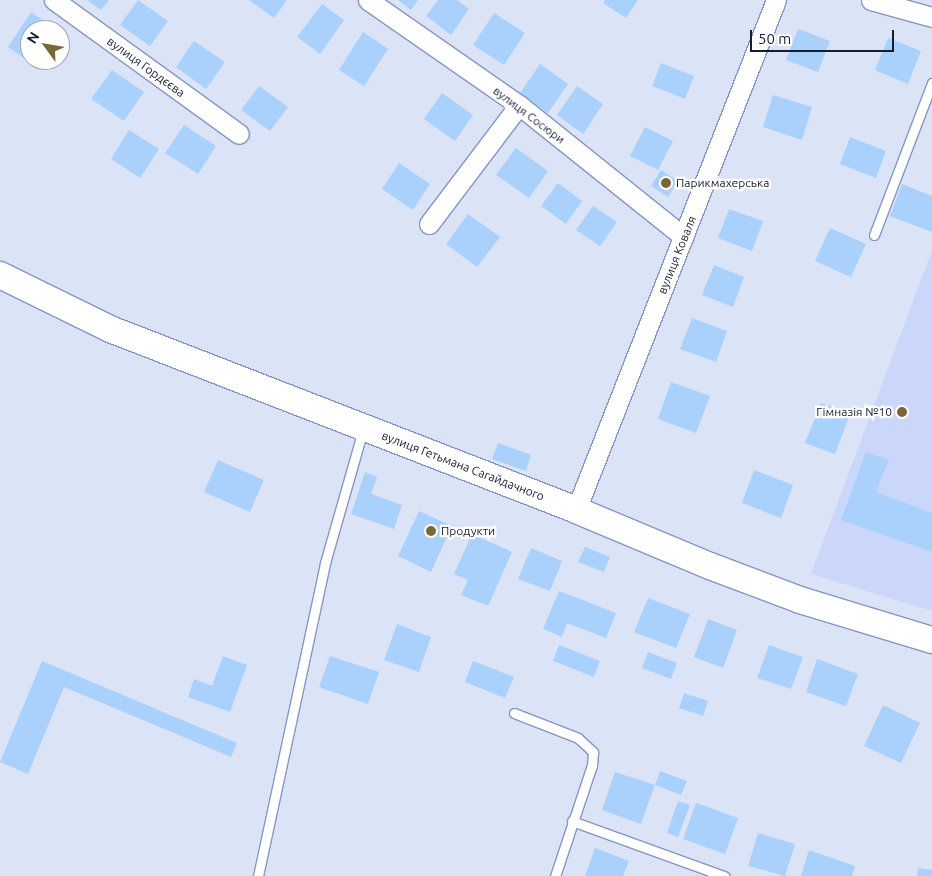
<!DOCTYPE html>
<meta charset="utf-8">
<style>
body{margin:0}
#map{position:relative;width:932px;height:876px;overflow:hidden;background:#dbe3f7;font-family:Ubuntu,sans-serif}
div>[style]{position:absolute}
.built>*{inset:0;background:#cad7fa}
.building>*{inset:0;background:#a9d1fc}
.roads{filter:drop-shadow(1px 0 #8595c5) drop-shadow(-1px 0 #8595c5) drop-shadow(0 1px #8595c5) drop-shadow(0 -1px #8595c5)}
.service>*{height:9px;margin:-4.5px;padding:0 4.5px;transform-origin:4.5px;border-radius:4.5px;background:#fff}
.minor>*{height:19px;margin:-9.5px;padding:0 9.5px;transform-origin:9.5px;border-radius:9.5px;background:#fff}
.secondary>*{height:26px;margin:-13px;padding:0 13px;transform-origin:13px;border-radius:13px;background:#fff}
.dots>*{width:14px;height:14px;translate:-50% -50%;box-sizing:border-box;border:2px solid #fff;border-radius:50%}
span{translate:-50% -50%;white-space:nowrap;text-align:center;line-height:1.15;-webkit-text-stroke:4.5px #fff;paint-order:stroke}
.street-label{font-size:12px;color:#171d30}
.poi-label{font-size:12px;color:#171d30}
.left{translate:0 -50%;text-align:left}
.right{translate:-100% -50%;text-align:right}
.north{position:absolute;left:20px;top:20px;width:50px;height:50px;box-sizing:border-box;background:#fff;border:1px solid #a2a5ac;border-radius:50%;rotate:302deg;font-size:14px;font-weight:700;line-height:20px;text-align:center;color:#171d30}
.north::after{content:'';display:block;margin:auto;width:18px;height:22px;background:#796735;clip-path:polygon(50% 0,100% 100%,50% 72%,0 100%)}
.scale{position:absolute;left:750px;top:30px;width:144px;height:22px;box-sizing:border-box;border:2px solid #171d30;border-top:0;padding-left:6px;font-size:15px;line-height:18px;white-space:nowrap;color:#171d30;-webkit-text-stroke:4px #fff;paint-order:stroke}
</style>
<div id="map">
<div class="built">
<i style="clip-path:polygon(932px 250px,932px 611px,811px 574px)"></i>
</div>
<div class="building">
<i style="clip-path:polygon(87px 0,109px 0,101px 10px)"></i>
<i style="clip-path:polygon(138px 0,168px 21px,150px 46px,120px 25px)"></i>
<i style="clip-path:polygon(249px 0,287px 0,274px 18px)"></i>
<i style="clip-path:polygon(398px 0,418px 0,411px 10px)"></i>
<i style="clip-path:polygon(438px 0,457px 0,469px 9px,451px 35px,426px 16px)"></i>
<i style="clip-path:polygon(605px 0,638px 0,626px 18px,603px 3px)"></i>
<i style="clip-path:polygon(322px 4px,344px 20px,320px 54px,297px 37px)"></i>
<i style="clip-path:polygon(31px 12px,57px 30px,30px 30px,30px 60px,48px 60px,42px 70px,8px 47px)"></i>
<i style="clip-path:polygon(494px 13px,525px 33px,504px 65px,473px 45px)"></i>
<i style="clip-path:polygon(798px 29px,830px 41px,818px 72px,786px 60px)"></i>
<i style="clip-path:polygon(363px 32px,388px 49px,364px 86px,339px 70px)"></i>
<i style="clip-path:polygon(888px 38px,921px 51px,908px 84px,875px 70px)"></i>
<i style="clip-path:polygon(194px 41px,225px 62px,206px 89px,176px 67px)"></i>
<i style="clip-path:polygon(661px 63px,694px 76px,685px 99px,652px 86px)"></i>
<i style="clip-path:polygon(540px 64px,568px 84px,548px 113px,520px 93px)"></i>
<i style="clip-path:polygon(112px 70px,144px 92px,124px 121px,91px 99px)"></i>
<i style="clip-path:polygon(259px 86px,288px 107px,270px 131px,241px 110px)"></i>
<i style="clip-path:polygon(577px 86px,603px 104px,583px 134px,557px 115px)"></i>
<i style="clip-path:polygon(442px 93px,473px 115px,455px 141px,424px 119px)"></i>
<i style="clip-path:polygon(773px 95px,812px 107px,802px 140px,763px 127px)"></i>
<i style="clip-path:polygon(184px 125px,216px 146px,198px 174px,165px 153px)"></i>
<i style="clip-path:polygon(645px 127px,673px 141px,658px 170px,630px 156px)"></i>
<i style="clip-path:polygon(129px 130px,159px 149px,140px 178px,111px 159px)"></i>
<i style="clip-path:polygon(850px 137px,886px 151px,876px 178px,840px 164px)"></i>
<i style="clip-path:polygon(516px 148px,548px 171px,529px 198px,496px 175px)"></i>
<i style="clip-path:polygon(399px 163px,430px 184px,413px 210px,382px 189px)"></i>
<i style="clip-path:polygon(661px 170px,678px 181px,668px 197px,651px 186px)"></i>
<i style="clip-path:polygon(558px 183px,582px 201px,566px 224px,541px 206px)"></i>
<i style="clip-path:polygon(902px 184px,932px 196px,932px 232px,890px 216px)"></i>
<i style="clip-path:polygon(593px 206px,617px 222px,600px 246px,576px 230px)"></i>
<i style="clip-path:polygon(729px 209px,763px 221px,752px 251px,718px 238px)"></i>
<i style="clip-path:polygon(468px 214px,500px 237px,477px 267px,446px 244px)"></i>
<i style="clip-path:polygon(830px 228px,866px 244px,851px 277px,815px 261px)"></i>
<i style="clip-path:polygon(714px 265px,744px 277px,733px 307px,702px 295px)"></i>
<i style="clip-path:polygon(692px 318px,727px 331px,716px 362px,680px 349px)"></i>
<i style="clip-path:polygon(671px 382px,710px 396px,696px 433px,658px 419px)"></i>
<i style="clip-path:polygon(821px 403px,850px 414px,835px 454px,805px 443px)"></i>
<i style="clip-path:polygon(498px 443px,531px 455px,526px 471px,492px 459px)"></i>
<i style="clip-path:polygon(866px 452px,889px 460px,876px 492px,932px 513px,932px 552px,841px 520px)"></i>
<i style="clip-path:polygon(218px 460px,264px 480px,250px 512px,204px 492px)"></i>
<i style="clip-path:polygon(754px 470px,793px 485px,781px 518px,742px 503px)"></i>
<i style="clip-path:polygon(365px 472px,377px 477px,371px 494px,402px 505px,394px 529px,351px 514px)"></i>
<i style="clip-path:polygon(419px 511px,452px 526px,431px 572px,398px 556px)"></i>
<i style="clip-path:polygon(472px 534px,512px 552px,488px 606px,461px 595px,468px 580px,454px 574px)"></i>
<i style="clip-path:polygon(585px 547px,610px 557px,604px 572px,578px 562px)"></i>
<i style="clip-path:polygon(531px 548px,562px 561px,550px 591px,518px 579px)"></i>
<i style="clip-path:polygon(559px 591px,616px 613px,606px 638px,567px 623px,562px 637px,543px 629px)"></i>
<i style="clip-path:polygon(648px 598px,690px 614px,676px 648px,634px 632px)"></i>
<i style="clip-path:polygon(708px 619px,737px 630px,723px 668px,694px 657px)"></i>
<i style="clip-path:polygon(397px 624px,431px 637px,419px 672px,384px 660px)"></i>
<i style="clip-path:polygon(559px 645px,600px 661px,594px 677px,553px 661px)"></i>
<i style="clip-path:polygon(769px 645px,803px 657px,791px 689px,757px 678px)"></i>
<i style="clip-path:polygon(648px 652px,677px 663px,671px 679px,642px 668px)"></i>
<i style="clip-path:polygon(223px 656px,247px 665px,230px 712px,188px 697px,194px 679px,212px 686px)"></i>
<i style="clip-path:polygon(330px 656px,379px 672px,368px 704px,319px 687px)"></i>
<i style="clip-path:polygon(817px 659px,858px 674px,846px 706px,806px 692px)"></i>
<i style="clip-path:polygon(42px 661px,237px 743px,231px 757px,64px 687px,28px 774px,0 762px)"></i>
<i style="clip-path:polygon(473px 661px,514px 677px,505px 698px,465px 682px)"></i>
<i style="clip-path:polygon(684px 693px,708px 701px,703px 716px,679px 708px)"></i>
<i style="clip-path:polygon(883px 705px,920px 723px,901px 763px,864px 746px)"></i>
<i style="clip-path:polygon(660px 771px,687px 781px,681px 795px,655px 785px,641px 824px,602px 810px,615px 772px,655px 785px)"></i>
<i style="clip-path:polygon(678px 801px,690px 805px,678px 837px,667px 833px)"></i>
<i style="clip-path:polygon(696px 803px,738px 818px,725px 854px,683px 839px)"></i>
<i style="clip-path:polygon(758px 833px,795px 844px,785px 876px,748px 866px)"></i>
<i style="clip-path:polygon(595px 848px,629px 861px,623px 876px,585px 876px)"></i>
<i style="clip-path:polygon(809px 850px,855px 866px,852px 876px,801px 876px)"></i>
<i style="clip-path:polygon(918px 868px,932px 870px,932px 876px,917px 876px)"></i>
</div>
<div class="roads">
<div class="service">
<i style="left:874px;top:235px;width:163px;rotate:-69.1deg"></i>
<i style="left:514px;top:713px;width:69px;rotate:21.3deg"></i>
<i style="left:578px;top:738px;width:21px;rotate:43deg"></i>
<i style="left:593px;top:752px;width:13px;rotate:94deg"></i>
<i style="left:592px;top:765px;width:117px;rotate:108.4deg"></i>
<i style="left:572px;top:821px;width:162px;rotate:19.9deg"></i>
<i style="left:258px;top:876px;width:320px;rotate:-77.9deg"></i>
<i style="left:325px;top:563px;width:138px;rotate:-74.1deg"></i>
</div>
<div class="minor">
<i style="left:54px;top:0;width:228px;rotate:35.9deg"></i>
<i style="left:368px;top:0;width:184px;rotate:34.8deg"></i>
<i style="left:519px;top:105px;width:211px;rotate:38.7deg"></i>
<i style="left:871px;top:0;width:63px;rotate:15.6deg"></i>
<i style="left:429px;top:224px;width:149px;rotate:-52.9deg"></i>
<i style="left:576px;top:510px;width:548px;rotate:-68.59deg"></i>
</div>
<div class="secondary">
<i style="left:0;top:275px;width:123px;rotate:26.1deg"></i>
<i style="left:110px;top:329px;width:500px;rotate:21.2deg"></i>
<i style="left:576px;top:510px;width:145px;rotate:22.7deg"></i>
<i style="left:710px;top:566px;width:96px;rotate:20.7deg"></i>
<i style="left:800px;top:600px;width:138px;rotate:16.9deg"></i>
</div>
</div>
<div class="dots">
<i style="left:666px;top:183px;background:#796735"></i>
<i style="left:902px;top:412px;background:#796735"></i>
<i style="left:431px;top:531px;background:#796735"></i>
</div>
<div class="street-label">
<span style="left:146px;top:67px;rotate:36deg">вулиця Гордєєва</span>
<span style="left:529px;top:115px;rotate:37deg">вулиця Сосюри</span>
<span style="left:677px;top:255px;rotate:-68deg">вулиця Коваля</span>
<span style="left:463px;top:466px;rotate:21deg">вулиця Гетьмана Сагайдачного</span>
</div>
<div class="poi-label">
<span class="left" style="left:676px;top:183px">Парикмахерська</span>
<span class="right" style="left:892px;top:412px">Гімназія №10</span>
<span class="left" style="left:441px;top:531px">Продукти</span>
</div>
<div class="north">N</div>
<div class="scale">50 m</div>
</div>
